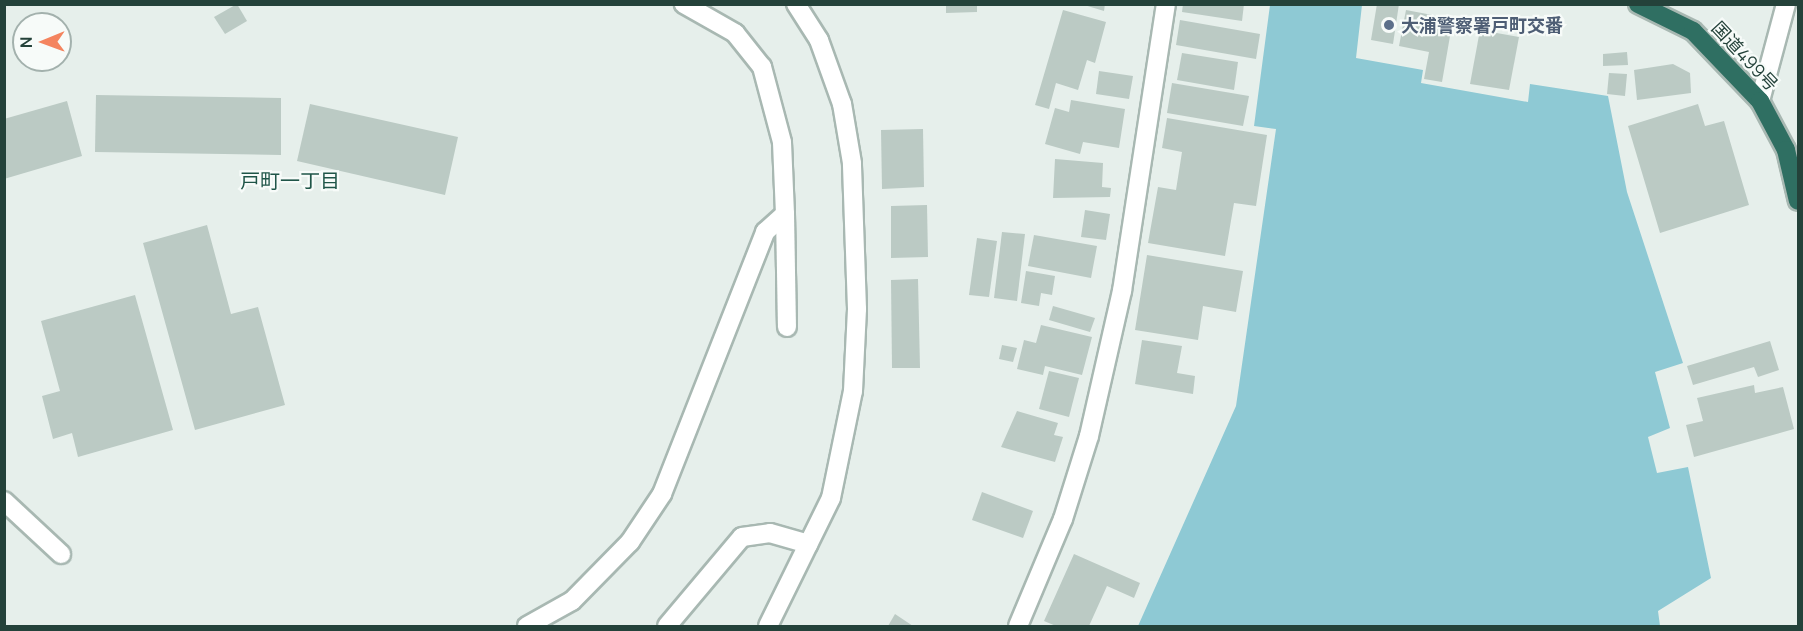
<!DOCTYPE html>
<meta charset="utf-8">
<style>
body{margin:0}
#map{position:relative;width:1803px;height:631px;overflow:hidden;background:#e6efeb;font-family:Manrope,"Noto Sans JP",sans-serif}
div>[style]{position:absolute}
.water>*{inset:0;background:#8ec9d4}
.building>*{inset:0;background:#bbcac4}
.roads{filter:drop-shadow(2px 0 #a8b8b2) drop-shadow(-2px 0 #a8b8b2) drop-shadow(0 2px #a8b8b2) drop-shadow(0 -2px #a8b8b2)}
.street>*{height:18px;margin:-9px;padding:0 9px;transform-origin:9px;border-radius:9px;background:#fff}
.highway>*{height:18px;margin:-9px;padding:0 9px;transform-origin:9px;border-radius:9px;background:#2f6f62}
.dots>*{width:16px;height:16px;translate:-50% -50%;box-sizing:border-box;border:3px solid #f7fbf9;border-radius:50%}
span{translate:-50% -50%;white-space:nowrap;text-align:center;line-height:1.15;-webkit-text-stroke:4.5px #f7fbf9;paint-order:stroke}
.service-label{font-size:18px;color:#4e5e75;font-weight:700}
.left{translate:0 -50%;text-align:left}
.street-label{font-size:18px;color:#24423a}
.neighbourhood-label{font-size:20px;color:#1f5548}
.frame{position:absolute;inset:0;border:6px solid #24423a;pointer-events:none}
.north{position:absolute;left:12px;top:12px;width:60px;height:60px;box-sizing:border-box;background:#f7fbf9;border:2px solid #a3b1ad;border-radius:50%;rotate:269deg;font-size:16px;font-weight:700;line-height:24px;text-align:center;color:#24423a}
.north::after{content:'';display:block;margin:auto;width:21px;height:27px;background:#f4845f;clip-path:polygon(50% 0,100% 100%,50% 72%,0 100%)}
</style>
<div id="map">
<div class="water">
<i style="clip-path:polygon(1270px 5px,1362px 5px,1356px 58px,1423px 70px,1421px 83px,1528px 102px,1530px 84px,1608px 96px,1627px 192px,1683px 363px,1655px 372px,1670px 428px,1648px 437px,1657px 473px,1688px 467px,1711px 578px,1658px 611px,1660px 626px,1138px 626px,1236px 406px,1276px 129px,1254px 126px)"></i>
</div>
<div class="building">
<i style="clip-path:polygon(237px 4px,247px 21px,225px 34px,214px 17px)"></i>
<i style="clip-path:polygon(946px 4px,977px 4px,977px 12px,946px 13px)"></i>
<i style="clip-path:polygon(1081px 4px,1105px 4px,1104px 11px)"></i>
<i style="clip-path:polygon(1183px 4px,1244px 4px,1242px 21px,1182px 12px)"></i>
<i style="clip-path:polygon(1377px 4px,1399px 4px,1393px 44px,1371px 40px)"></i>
<i style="clip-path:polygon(1063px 10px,1106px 22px,1095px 63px,1087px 60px,1078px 90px,1056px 83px,1049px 109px,1035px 105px)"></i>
<i style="clip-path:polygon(1406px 10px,1453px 19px,1442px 82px,1424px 79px,1429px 52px,1399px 46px)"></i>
<i style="clip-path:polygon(1180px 20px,1260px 34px,1256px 59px,1176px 45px)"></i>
<i style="clip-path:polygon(1480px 30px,1519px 37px,1509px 90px,1470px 84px)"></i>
<i style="clip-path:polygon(1627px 52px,1628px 65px,1603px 66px,1603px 54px)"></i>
<i style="clip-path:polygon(1182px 53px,1238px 62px,1234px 90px,1177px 80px)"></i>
<i style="clip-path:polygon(1673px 64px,1690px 73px,1691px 93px,1637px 100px,1634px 70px)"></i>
<i style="clip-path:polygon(1099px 71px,1133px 76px,1129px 99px,1096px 94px)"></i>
<i style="clip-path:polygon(1609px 73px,1627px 74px,1625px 96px,1607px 94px)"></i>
<i style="clip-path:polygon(1172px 83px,1249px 96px,1243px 126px,1167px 113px)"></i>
<i style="clip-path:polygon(96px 95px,281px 98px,281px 155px,95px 152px)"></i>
<i style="clip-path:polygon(1071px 100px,1125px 109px,1119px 148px,1083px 142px,1080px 154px,1045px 144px,1055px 108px,1069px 112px)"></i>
<i style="clip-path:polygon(67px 101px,82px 156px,4px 179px,4px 119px)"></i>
<i style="clip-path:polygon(310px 104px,458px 137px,445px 195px,297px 161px)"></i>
<i style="clip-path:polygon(1698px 104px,1705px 126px,1724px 121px,1749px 205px,1660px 233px,1628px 126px)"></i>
<i style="clip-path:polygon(1167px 118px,1267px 135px,1256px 206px,1234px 203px,1225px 256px,1148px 243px,1158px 187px,1176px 190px,1182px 152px,1162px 148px)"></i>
<i style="clip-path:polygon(923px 129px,924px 187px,882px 189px,881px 130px)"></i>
<i style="clip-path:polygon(1055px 159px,1103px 163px,1102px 187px,1111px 188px,1110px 197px,1053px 198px)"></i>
<i style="clip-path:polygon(927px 205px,928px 257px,891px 258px,891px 206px)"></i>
<i style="clip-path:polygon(1085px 210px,1110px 214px,1106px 240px,1081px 237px)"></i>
<i style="clip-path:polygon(207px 225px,231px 314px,258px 307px,285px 405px,195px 430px,143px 243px)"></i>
<i style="clip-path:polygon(1002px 232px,1025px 234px,1017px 301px,994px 298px)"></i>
<i style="clip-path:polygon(1034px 235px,1097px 246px,1091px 278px,1028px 266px)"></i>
<i style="clip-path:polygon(977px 238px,997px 241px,989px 297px,969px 295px)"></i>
<i style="clip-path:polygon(1147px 255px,1243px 271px,1236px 312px,1203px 306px,1198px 340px,1135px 330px)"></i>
<i style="clip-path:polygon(1026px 271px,1055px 276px,1052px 295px,1041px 293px,1039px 306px,1021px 303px)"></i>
<i style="clip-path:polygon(918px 279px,920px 368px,892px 368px,891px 280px)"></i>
<i style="clip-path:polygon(135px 295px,173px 430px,78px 457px,72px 433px,53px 439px,42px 396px,60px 391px,41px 321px)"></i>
<i style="clip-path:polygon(1053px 306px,1095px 318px,1090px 332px,1049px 320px)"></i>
<i style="clip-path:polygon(1041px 325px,1092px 337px,1082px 375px,1045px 366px,1043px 375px,1017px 369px,1024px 340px,1036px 343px)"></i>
<i style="clip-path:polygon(1142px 340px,1182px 346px,1177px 373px,1195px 376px,1193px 394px,1135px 384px)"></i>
<i style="clip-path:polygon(1770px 341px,1779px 370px,1758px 377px,1754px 367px,1693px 385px,1687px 366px)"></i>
<i style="clip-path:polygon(1002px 345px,1017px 348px,1013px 362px,999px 359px)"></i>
<i style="clip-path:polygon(1049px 371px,1079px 378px,1069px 417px,1039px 409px)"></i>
<i style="clip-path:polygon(1754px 385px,1755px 393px,1783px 387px,1794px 429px,1694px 457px,1686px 425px,1703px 421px,1697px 398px)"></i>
<i style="clip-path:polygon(1017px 411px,1058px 423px,1054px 435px,1063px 437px,1055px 462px,1001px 447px)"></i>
<i style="clip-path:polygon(982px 492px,1033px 511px,1023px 538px,972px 520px)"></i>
<i style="clip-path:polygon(1074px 554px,1140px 583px,1134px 598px,1107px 586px,1089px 626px,1056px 626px,1044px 621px)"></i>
<i style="clip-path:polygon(895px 614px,913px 626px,888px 626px)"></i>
</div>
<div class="roads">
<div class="street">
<i style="left:1760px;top:101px;width:100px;rotate:-75deg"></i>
<i style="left:785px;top:214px;width:113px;rotate:89deg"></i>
<i style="left:4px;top:501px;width:78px;rotate:42.9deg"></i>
<i style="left:527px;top:626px;width:51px;rotate:-29.1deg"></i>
<i style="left:572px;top:601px;width:83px;rotate:-45.5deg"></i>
<i style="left:630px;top:542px;width:58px;rotate:-56.3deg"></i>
<i style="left:662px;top:494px;width:282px;rotate:-68.5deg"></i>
<i style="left:765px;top:232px;width:27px;rotate:-42deg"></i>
<i style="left:785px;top:214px;width:72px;rotate:-92.4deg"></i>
<i style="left:782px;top:142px;width:78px;rotate:-104.9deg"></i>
<i style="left:762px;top:67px;width:43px;rotate:-128.5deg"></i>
<i style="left:735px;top:33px;width:59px;rotate:-150.4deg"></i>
<i style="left:667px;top:626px;width:116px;rotate:-49.9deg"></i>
<i style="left:742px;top:537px;width:28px;rotate:-8deg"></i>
<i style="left:770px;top:533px;width:40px;rotate:16deg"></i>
<i style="left:768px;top:626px;width:143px;rotate:-63.8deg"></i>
<i style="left:831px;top:498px;width:109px;rotate:-78.4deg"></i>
<i style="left:853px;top:391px;width:82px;rotate:-87.2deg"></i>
<i style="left:857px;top:309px;width:146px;rotate:-92deg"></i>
<i style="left:852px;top:163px;width:60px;rotate:-99.6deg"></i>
<i style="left:842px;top:104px;width:68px;rotate:-109.8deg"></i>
<i style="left:819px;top:40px;width:43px;rotate:-122.6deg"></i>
<i style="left:1018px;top:626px;width:116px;rotate:-67.2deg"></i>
<i style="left:1063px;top:519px;width:87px;rotate:-72.6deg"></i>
<i style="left:1089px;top:436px;width:149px;rotate:-77.2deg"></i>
<i style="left:1122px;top:291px;width:290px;rotate:-81.3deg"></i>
</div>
<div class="highway">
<i style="left:1638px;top:4px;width:61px;rotate:26.1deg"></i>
<i style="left:1693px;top:31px;width:97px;rotate:46.3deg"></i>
<i style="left:1760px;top:101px;width:55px;rotate:62deg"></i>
<i style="left:1786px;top:150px;width:52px;rotate:76.8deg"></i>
</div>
</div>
<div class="dots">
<i style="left:1389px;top:25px;background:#5c6f8a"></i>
</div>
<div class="service-label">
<span class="left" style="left:1401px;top:25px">大浦警察署戸町交番</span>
</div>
<div class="street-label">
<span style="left:1745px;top:56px;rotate:47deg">国道499号</span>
</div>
<div class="neighbourhood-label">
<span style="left:290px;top:180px">戸町一丁目</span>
</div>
<div class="frame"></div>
<div class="north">N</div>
</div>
